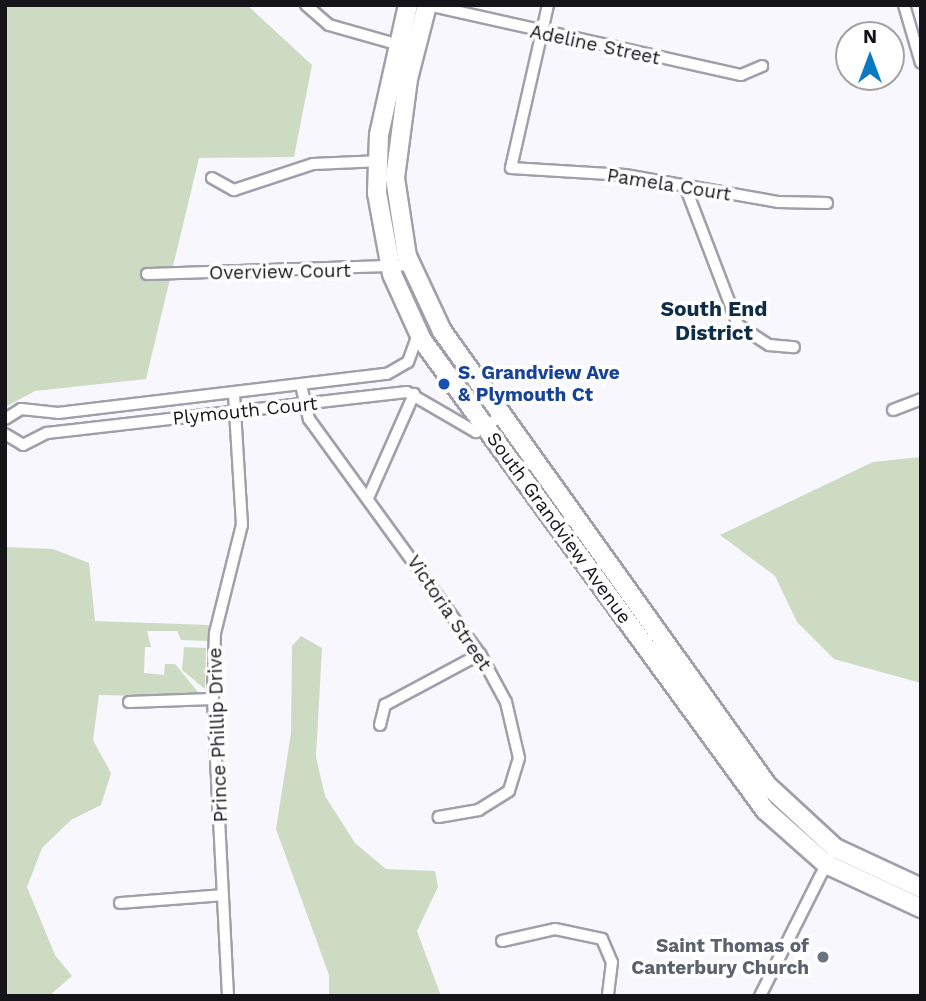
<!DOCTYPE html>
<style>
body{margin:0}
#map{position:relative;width:926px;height:1001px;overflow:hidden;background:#f8f7fe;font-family:"Work Sans",sans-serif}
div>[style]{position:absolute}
.green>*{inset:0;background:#ccdbc2}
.roads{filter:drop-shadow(2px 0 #a19faa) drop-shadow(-2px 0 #a19faa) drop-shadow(0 2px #a19faa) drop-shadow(0 -2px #a19faa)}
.street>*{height:10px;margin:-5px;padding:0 5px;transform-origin:5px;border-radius:5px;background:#fff}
.primary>*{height:18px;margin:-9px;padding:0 9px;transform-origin:9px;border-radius:9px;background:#fff}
.dots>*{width:19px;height:19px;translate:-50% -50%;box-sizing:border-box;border:4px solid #fff;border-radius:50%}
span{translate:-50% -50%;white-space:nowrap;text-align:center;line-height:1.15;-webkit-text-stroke:7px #fff;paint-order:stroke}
.street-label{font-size:19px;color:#151418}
.transit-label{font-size:19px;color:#164399;font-weight:700}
.left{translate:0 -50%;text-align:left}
.worship-label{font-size:19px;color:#5b616d;font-weight:700}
.right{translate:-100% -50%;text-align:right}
.neighbourhood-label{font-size:21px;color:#0e2d47;font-weight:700}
.frame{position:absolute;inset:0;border:7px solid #151418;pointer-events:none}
.north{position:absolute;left:835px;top:21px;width:70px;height:70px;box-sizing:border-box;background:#fff;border:2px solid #a1a1a3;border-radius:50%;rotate:0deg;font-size:19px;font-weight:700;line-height:28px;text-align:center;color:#151418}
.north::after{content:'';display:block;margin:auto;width:24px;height:32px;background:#0979c3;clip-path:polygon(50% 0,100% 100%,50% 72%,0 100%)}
</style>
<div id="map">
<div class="green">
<i style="clip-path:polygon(5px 5px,247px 5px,312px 65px,294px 157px,199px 158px,146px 379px,35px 391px,5px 407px)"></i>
<i style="clip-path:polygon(921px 457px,921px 683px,834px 659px,797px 622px,775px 576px,720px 535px,873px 462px)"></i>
<i style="clip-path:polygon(5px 547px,53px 549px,89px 563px,95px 621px,209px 625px,208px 641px,181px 640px,177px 631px,147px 631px,151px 647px,145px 647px,144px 673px,164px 675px,165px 664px,175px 664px,198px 692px,193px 697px,99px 695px,93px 740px,111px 773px,101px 805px,71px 820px,42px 848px,27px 887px,55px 955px,72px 976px,49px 996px,5px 996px)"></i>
<i style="clip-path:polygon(301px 636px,322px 648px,316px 757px,325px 796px,355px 843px,386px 869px,435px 871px,438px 887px,417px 931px,441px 996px,329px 996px,329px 975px,276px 829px,291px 733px,292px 646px)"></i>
<i style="clip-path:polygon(184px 647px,206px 648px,205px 689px,182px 670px)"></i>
</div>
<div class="roads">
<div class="street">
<i style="left:306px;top:5px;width:30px;rotate:41deg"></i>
<i style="left:329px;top:25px;width:77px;rotate:15.8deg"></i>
<i style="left:428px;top:5px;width:321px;rotate:12.6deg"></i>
<i style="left:741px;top:75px;width:23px;rotate:-23deg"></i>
<i style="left:548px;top:5px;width:167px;rotate:102.8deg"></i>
<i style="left:511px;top:168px;width:114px;rotate:3.5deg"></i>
<i style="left:625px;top:175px;width:155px;rotate:10deg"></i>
<i style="left:778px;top:202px;width:49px;rotate:1.2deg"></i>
<i style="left:904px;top:5px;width:60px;rotate:73.7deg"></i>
<i style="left:212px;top:178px;width:25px;rotate:29deg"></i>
<i style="left:234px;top:190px;width:83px;rotate:-18.2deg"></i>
<i style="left:313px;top:164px;width:69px;rotate:-2.5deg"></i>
<i style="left:685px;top:186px;width:149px;rotate:69.1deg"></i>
<i style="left:738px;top:325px;width:37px;rotate:33deg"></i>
<i style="left:769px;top:345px;width:25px;rotate:5deg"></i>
<i style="left:147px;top:274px;width:265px;rotate:-1.9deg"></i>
<i style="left:301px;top:385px;width:35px;rotate:77deg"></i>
<i style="left:309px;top:419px;width:291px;rotate:54deg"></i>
<i style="left:480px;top:654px;width:55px;rotate:61.6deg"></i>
<i style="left:506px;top:702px;width:57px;rotate:76.9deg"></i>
<i style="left:519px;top:758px;width:34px;rotate:107deg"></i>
<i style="left:509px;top:791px;width:36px;rotate:148deg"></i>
<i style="left:479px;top:810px;width:41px;rotate:170.1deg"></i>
<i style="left:893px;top:410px;width:30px;rotate:-21deg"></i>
<i style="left:5px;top:419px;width:19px;rotate:-32deg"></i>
<i style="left:21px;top:409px;width:37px;rotate:6deg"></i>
<i style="left:58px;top:413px;width:331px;rotate:-6.8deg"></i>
<i style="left:387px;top:374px;width:24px;rotate:-30deg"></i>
<i style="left:408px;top:362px;width:29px;rotate:-70deg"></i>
<i style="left:5px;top:434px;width:21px;rotate:31deg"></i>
<i style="left:23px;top:445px;width:27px;rotate:-27deg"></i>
<i style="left:47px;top:433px;width:362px;rotate:-6.5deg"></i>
<i style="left:407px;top:392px;width:80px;rotate:30.1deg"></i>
<i style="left:476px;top:432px;width:31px;rotate:-32deg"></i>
<i style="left:368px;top:498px;width:114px;rotate:-66.1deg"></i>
<i style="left:129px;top:702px;width:84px;rotate:-2deg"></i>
<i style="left:380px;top:725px;width:21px;rotate:-76deg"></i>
<i style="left:385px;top:705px;width:108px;rotate:-28.2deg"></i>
<i style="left:120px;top:903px;width:103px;rotate:-4.4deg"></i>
<i style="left:502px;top:941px;width:54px;rotate:-12.8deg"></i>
<i style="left:555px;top:929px;width:48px;rotate:12deg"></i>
<i style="left:602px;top:939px;width:25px;rotate:67deg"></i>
<i style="left:612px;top:962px;width:34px;rotate:97deg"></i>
<i style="left:228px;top:996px;width:297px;rotate:-92.9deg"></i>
<i style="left:213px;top:699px;width:66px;rotate:-88.3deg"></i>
<i style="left:215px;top:633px;width:111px;rotate:-76deg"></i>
<i style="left:242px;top:525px;width:132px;rotate:-93.5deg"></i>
<i style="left:760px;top:996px;width:153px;rotate:-63.3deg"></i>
</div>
<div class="primary">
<i style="left:408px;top:5px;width:133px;rotate:102.6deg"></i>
<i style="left:379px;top:135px;width:58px;rotate:92deg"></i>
<i style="left:377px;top:193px;width:82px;rotate:79.5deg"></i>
<i style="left:392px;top:274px;width:72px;rotate:65.6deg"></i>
<i style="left:422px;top:340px;width:582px;rotate:53.88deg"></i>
<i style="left:765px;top:810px;width:81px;rotate:41.5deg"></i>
<i style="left:826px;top:864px;width:105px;rotate:24.9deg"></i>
<i style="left:427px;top:5px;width:76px;rotate:104.4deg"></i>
<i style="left:408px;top:79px;width:100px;rotate:97.5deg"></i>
<i style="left:395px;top:178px;width:79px;rotate:81.3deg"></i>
<i style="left:407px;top:256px;width:83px;rotate:65deg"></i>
<i style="left:442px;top:331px;width:558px;rotate:54.4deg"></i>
<i style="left:767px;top:785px;width:93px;rotate:42.8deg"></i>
<i style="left:835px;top:848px;width:95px;rotate:24.9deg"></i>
</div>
</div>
<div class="dots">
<i style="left:444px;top:384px;background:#1a4fb4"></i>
<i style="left:823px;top:957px;background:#6b7280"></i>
</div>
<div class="street-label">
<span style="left:595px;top:45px;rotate:12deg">Adeline Street</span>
<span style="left:669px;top:185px;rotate:9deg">Pamela Court</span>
<span style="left:280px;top:272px;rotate:-1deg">Overview Court</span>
<span style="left:245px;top:411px;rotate:-6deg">Plymouth Court</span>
<span style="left:559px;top:528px;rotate:54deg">South Grandview Avenue</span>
<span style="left:449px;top:613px;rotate:56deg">Victoria Street</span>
<span style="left:218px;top:735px;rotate:-92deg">Prince Phillip Drive</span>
</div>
<div class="transit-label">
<span class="left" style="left:458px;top:384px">S. Grandview Ave<br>&amp; Plymouth Ct</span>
</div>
<div class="worship-label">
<span class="right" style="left:809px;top:957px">Saint Thomas of<br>Canterbury Church</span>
</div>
<div class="neighbourhood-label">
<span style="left:714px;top:321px">South End<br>District</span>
</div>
<div class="frame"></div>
<div class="north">N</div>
</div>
